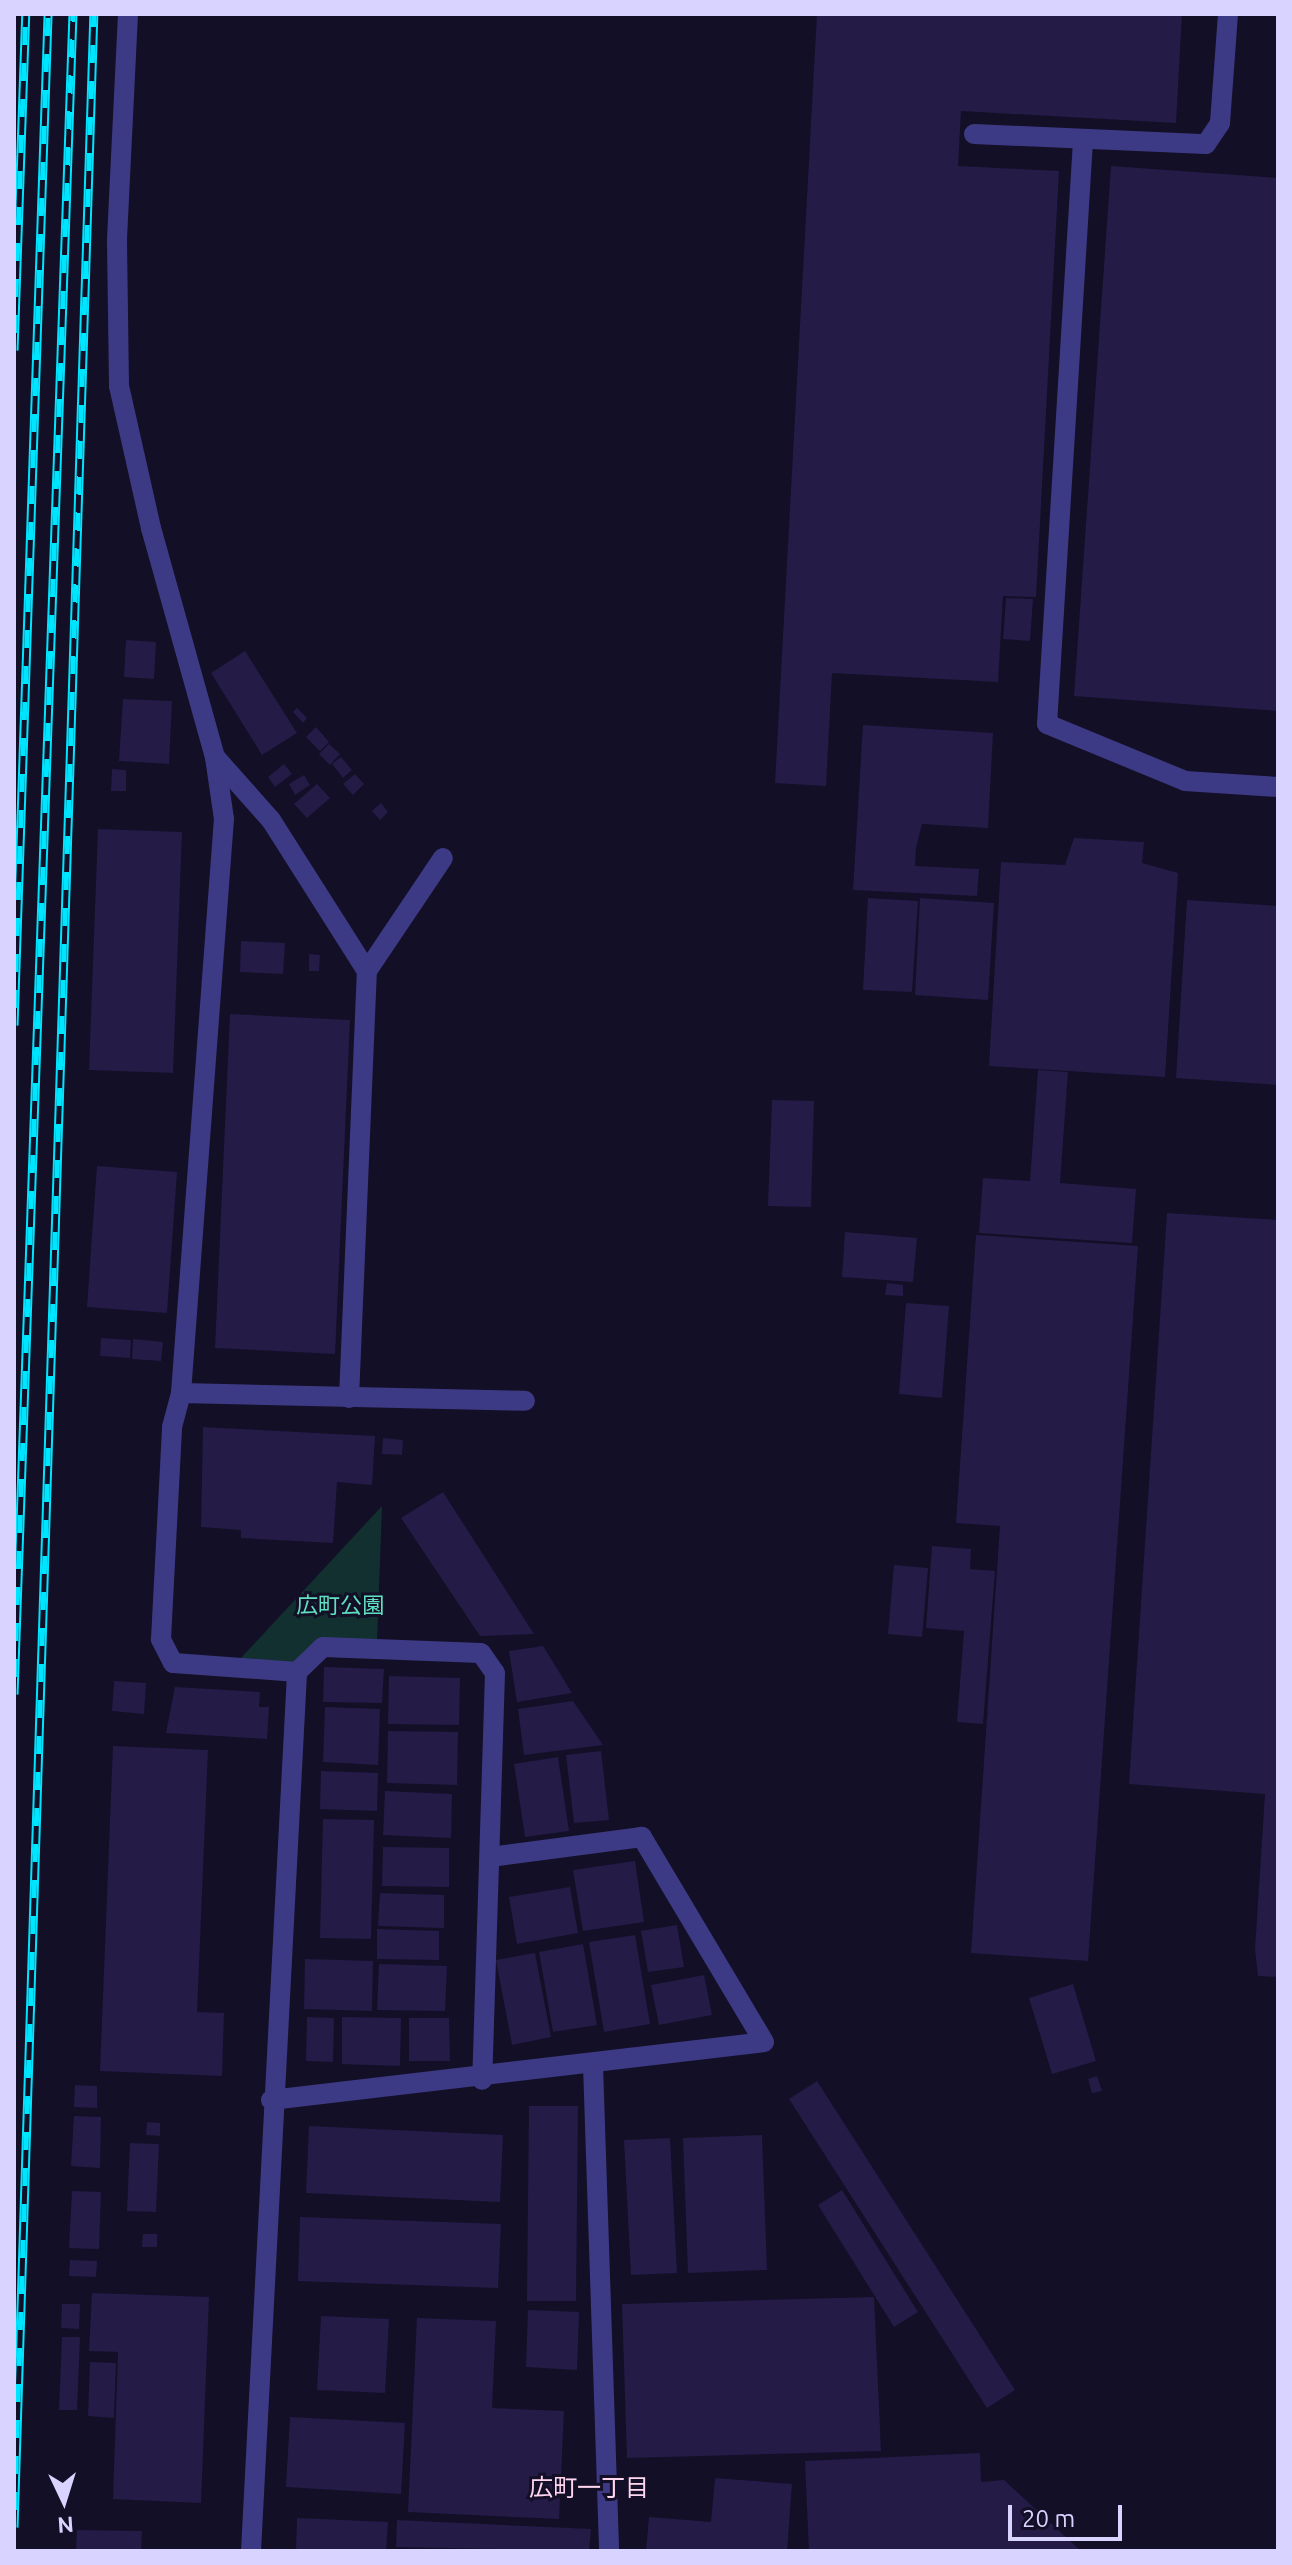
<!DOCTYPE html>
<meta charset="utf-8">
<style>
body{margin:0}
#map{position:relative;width:1292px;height:2565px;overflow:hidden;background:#130f26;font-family:Ubuntu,"Noto Sans JP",sans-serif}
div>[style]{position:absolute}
.green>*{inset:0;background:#12302f}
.building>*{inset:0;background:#241b47}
.minor>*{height:20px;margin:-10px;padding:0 10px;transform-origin:10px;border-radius:10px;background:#3d3a85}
.rail>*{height:9px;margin-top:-4.5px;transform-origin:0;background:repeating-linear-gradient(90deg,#130f26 0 18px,#00e5ff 0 36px);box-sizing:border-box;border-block:2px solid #00e5ff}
span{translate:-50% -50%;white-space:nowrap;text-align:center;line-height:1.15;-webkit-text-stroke:6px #130f26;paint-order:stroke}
.park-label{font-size:22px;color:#5fe0c0}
.neighbourhood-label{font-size:24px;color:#ffd6f0}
.frame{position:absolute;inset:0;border:16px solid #d9d4ff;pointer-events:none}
.north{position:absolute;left:24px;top:2461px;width:80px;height:80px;-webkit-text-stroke:6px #130f26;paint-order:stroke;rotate:176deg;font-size:22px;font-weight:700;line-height:32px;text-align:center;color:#d9d4ff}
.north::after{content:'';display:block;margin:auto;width:28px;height:36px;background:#d9d4ff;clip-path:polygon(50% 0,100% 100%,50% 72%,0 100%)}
.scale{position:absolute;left:1008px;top:2505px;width:114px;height:36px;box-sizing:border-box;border:4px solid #d9d4ff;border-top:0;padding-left:10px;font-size:24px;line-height:28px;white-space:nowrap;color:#d9d4ff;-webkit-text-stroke:6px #130f26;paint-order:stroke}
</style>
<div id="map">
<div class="green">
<i style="clip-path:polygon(382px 1506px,377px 1643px,320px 1641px,294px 1666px,240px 1659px)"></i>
</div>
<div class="building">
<i style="clip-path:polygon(817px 14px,1182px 14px,1176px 123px,961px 111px,958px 166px,1059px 171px,1036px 597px,1003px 596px,998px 682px,832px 673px,826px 786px,775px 783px)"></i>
<i style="clip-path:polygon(1111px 166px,1278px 178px,1278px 711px,1074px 696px)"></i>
<i style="clip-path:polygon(1006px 598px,1033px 599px,1030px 641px,1003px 639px)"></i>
<i style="clip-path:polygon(126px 640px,156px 642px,154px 679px,124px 677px)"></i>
<i style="clip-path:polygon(245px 651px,297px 733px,262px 755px,211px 673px)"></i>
<i style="clip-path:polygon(123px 699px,172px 701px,169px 764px,119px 761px)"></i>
<i style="clip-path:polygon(297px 708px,307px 718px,303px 723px,293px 712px)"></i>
<i style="clip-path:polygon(863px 725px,993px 733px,988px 828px,922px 824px,916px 848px,915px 866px,979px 869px,977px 896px,853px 890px)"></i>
<i style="clip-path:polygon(316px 727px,329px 742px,320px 751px,306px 737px)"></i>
<i style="clip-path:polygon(329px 744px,340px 754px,330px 765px,319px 754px)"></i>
<i style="clip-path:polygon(341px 757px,352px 770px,343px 778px,332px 764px)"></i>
<i style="clip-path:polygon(284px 764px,292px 774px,275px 787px,268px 777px)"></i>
<i style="clip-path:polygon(112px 769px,126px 770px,126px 791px,111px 791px)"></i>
<i style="clip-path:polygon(355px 774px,364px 784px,353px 795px,343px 784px)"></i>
<i style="clip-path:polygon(304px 775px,310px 785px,295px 795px,289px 784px)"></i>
<i style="clip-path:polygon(317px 784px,330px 798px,307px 818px,294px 804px)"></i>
<i style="clip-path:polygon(381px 803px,388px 812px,380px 820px,372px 811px)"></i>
<i style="clip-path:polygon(98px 829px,182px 832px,173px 1073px,89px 1070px)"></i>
<i style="clip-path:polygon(1074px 838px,1144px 842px,1142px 863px,1178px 873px,1165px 1077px,989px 1066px,1001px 862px,1065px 865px)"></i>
<i style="clip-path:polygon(868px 898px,918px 901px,912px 992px,863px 990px)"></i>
<i style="clip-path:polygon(920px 898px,994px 903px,988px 1000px,915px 995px)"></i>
<i style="clip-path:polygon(1187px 900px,1278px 906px,1278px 1085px,1176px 1078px)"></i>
<i style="clip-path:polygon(241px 941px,285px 943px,283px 974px,240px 972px)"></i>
<i style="clip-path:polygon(309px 954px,320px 955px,319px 971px,309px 971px)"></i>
<i style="clip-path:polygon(230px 1014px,350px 1020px,335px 1354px,215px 1348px)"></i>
<i style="clip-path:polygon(1038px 1070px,1068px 1072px,1060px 1183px,1136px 1189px,1132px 1243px,979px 1233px,983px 1178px,1030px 1181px)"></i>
<i style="clip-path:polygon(772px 1100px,814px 1101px,811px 1207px,768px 1206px)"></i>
<i style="clip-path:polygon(97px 1166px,177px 1172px,167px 1313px,87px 1307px)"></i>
<i style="clip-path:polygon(1167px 1213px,1278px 1220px,1278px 1977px,1258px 1976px,1255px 1949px,1265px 1794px,1129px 1784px)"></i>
<i style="clip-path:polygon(845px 1232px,917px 1238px,913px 1282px,842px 1277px)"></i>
<i style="clip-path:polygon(976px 1235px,1138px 1246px,1088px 1961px,971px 1953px,1000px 1526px,956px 1523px)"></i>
<i style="clip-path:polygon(887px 1283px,903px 1285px,903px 1296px,885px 1295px)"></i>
<i style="clip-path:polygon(906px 1303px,949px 1306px,942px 1398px,899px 1394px)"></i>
<i style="clip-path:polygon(101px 1338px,131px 1340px,130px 1358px,100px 1356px)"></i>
<i style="clip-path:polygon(133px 1339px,163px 1342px,161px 1361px,132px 1359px)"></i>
<i style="clip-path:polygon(203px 1427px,375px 1436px,372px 1485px,337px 1482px,333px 1543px,241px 1538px,241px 1530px,201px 1527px)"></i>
<i style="clip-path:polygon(383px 1438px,403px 1440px,402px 1455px,382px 1454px)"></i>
<i style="clip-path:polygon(443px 1492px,534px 1634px,480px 1636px,401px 1518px)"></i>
<i style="clip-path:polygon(932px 1546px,971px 1549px,970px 1569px,995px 1571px,983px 1724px,957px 1722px,964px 1631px,926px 1628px)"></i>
<i style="clip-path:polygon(894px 1565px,928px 1568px,922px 1637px,888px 1634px)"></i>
<i style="clip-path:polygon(543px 1646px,572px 1693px,517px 1702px,509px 1651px)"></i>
<i style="clip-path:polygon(324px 1667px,384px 1669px,382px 1703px,323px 1702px)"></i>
<i style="clip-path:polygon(389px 1676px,460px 1678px,459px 1725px,388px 1724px)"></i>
<i style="clip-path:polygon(114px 1681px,146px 1683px,144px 1714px,112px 1711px)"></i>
<i style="clip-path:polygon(175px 1687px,260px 1692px,259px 1707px,269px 1707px,267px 1739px,166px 1733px)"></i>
<i style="clip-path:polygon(573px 1701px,603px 1745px,524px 1755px,518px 1709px)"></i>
<i style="clip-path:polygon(325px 1707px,380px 1709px,378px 1765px,323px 1762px)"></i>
<i style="clip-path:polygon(388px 1731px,458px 1732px,457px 1785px,387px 1783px)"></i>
<i style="clip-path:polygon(113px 1746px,208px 1750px,197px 2012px,224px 2013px,222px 2076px,100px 2071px)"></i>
<i style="clip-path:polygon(601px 1751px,609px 1820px,574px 1823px,566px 1755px)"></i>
<i style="clip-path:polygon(558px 1757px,569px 1831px,525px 1837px,514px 1764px)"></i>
<i style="clip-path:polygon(321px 1771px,378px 1773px,377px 1811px,320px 1809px)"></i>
<i style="clip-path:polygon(385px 1791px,452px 1794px,451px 1838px,383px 1835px)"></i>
<i style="clip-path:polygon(323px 1819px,374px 1820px,371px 1939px,320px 1938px)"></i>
<i style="clip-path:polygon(383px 1847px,449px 1848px,449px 1887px,382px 1886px)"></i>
<i style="clip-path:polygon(635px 1861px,644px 1922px,583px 1931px,573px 1870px)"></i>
<i style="clip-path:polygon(570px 1887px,578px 1933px,517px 1944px,509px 1897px)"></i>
<i style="clip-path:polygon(380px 1893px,444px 1895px,444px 1928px,378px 1926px)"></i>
<i style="clip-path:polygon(677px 1925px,684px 1967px,648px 1972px,641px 1931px)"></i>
<i style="clip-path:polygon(377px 1929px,439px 1931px,439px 1960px,377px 1959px)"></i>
<i style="clip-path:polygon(635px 1935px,650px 2024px,604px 2032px,589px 1942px)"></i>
<i style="clip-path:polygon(583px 1944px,597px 2025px,553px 2032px,539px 1952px)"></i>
<i style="clip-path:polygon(535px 1953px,551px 2037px,512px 2045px,496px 1960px)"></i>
<i style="clip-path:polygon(305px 1959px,373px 1961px,372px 2011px,304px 2009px)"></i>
<i style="clip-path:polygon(379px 1964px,447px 1966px,445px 2011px,377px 2010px)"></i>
<i style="clip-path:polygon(704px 1975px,712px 2015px,659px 2025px,651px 1985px)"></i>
<i style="clip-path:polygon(1073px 1984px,1096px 2061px,1052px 2074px,1029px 1998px)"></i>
<i style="clip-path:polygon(307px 2017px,334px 2018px,333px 2062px,306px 2061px)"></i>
<i style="clip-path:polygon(342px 2017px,401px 2018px,400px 2066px,342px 2064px)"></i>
<i style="clip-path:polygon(409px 2018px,449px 2018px,450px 2061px,409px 2061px)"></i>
<i style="clip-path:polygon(1097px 2076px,1102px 2091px,1092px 2093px,1088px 2079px)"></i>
<i style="clip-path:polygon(817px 2081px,1015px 2390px,987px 2408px,789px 2099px)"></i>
<i style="clip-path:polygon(75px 2085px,97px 2086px,97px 2108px,74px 2107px)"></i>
<i style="clip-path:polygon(529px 2106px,578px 2106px,576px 2301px,527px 2301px)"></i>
<i style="clip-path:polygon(74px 2116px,101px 2117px,100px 2168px,71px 2166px)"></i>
<i style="clip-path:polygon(147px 2122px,160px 2123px,160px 2136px,146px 2135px)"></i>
<i style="clip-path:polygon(309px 2126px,503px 2135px,500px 2202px,306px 2193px)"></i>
<i style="clip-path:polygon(762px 2135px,767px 2270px,688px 2273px,683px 2138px)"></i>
<i style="clip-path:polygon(670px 2138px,677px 2273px,631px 2275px,624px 2140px)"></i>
<i style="clip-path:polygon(130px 2143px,159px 2144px,156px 2212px,127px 2211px)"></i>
<i style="clip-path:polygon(842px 2190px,918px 2312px,894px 2327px,818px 2205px)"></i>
<i style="clip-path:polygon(72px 2191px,101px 2192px,99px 2249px,69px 2248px)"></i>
<i style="clip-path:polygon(300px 2217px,501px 2224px,498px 2288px,298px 2281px)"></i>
<i style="clip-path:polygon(143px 2234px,157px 2234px,157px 2247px,142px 2247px)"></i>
<i style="clip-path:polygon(70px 2260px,97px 2261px,96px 2277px,69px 2276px)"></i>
<i style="clip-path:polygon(92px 2293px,209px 2297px,201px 2503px,113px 2499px,118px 2352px,89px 2351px)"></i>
<i style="clip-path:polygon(874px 2297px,881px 2451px,627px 2458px,622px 2304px)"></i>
<i style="clip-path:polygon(62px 2304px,80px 2304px,79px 2329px,61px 2328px)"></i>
<i style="clip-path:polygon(528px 2310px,579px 2312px,577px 2370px,526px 2367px)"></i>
<i style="clip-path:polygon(321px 2316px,389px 2319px,385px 2393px,317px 2390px)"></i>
<i style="clip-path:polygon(417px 2318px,496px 2321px,492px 2408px,564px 2411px,559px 2519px,408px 2512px)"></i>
<i style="clip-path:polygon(62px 2337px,80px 2337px,77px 2410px,59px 2410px)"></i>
<i style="clip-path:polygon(90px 2362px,116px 2363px,114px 2418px,88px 2416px)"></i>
<i style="clip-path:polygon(290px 2417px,405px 2423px,401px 2494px,286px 2487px)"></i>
<i style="clip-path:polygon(980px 2453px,981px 2482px,1004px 2480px,1081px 2551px,809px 2551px,805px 2461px)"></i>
<i style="clip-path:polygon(715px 2478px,792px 2484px,787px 2551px,646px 2551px,649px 2517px,711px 2522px)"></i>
<i style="clip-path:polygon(297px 2518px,388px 2522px,386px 2551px,296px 2551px)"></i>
<i style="clip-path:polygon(397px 2520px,591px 2529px,589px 2551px,396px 2547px)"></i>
<i style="clip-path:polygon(77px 2530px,142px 2531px,141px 2551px,76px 2551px)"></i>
</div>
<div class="minor">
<i style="left:128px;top:14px;width:228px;rotate:92.8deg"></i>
<i style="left:117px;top:242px;width:144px;rotate:89.2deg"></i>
<i style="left:119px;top:386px;width:146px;rotate:77.3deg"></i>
<i style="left:151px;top:528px;width:238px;rotate:74.4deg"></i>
<i style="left:215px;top:757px;width:84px;rotate:48.4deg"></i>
<i style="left:271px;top:820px;width:179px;rotate:57.6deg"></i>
<i style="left:974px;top:134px;width:232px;rotate:2.5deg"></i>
<i style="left:1206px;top:144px;width:25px;rotate:-56deg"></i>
<i style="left:1220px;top:123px;width:109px;rotate:-85.8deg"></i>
<i style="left:1083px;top:141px;width:584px;rotate:93.53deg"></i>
<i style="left:1047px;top:724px;width:149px;rotate:22.4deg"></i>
<i style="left:1185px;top:781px;width:93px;rotate:3.7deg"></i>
<i style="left:181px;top:1393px;width:576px;rotate:-85.72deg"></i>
<i style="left:224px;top:819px;width:63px;rotate:-98.3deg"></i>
<i style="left:349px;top:1398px;width:427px;rotate:-87.6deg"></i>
<i style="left:367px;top:971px;width:136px;rotate:-56.1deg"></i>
<i style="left:297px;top:1672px;width:36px;rotate:-44deg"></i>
<i style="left:323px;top:1647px;width:158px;rotate:2.2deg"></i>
<i style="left:481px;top:1653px;width:24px;rotate:55deg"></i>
<i style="left:495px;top:1673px;width:407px;rotate:91.8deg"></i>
<i style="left:593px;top:2065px;width:486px;rotate:88.1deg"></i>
<i style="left:271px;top:2100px;width:496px;rotate:-6.7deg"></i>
<i style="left:764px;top:2042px;width:239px;rotate:-120.8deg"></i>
<i style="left:642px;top:1837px;width:153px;rotate:172.5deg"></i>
<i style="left:251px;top:2551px;width:880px;rotate:-87deg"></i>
<i style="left:297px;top:1672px;width:124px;rotate:-175.8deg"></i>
<i style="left:173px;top:1663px;width:27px;rotate:-117deg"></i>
<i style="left:161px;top:1639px;width:212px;rotate:-87deg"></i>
<i style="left:172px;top:1427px;width:35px;rotate:-75deg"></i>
<i style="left:181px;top:1393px;width:344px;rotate:1.3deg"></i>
</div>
<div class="rail">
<i style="left:14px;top:350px;width:336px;rotate:-88deg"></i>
<i style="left:14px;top:1025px;width:1012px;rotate:-88.07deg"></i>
<i style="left:14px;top:1694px;width:1681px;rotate:-87.99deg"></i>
<i style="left:14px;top:2527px;width:2514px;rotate:-88.18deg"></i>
</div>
<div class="park-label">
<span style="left:340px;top:1605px">広町公園</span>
</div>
<div class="neighbourhood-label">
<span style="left:589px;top:2488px">広町一丁目</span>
</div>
<div class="frame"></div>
<div class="north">N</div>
<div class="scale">20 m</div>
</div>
